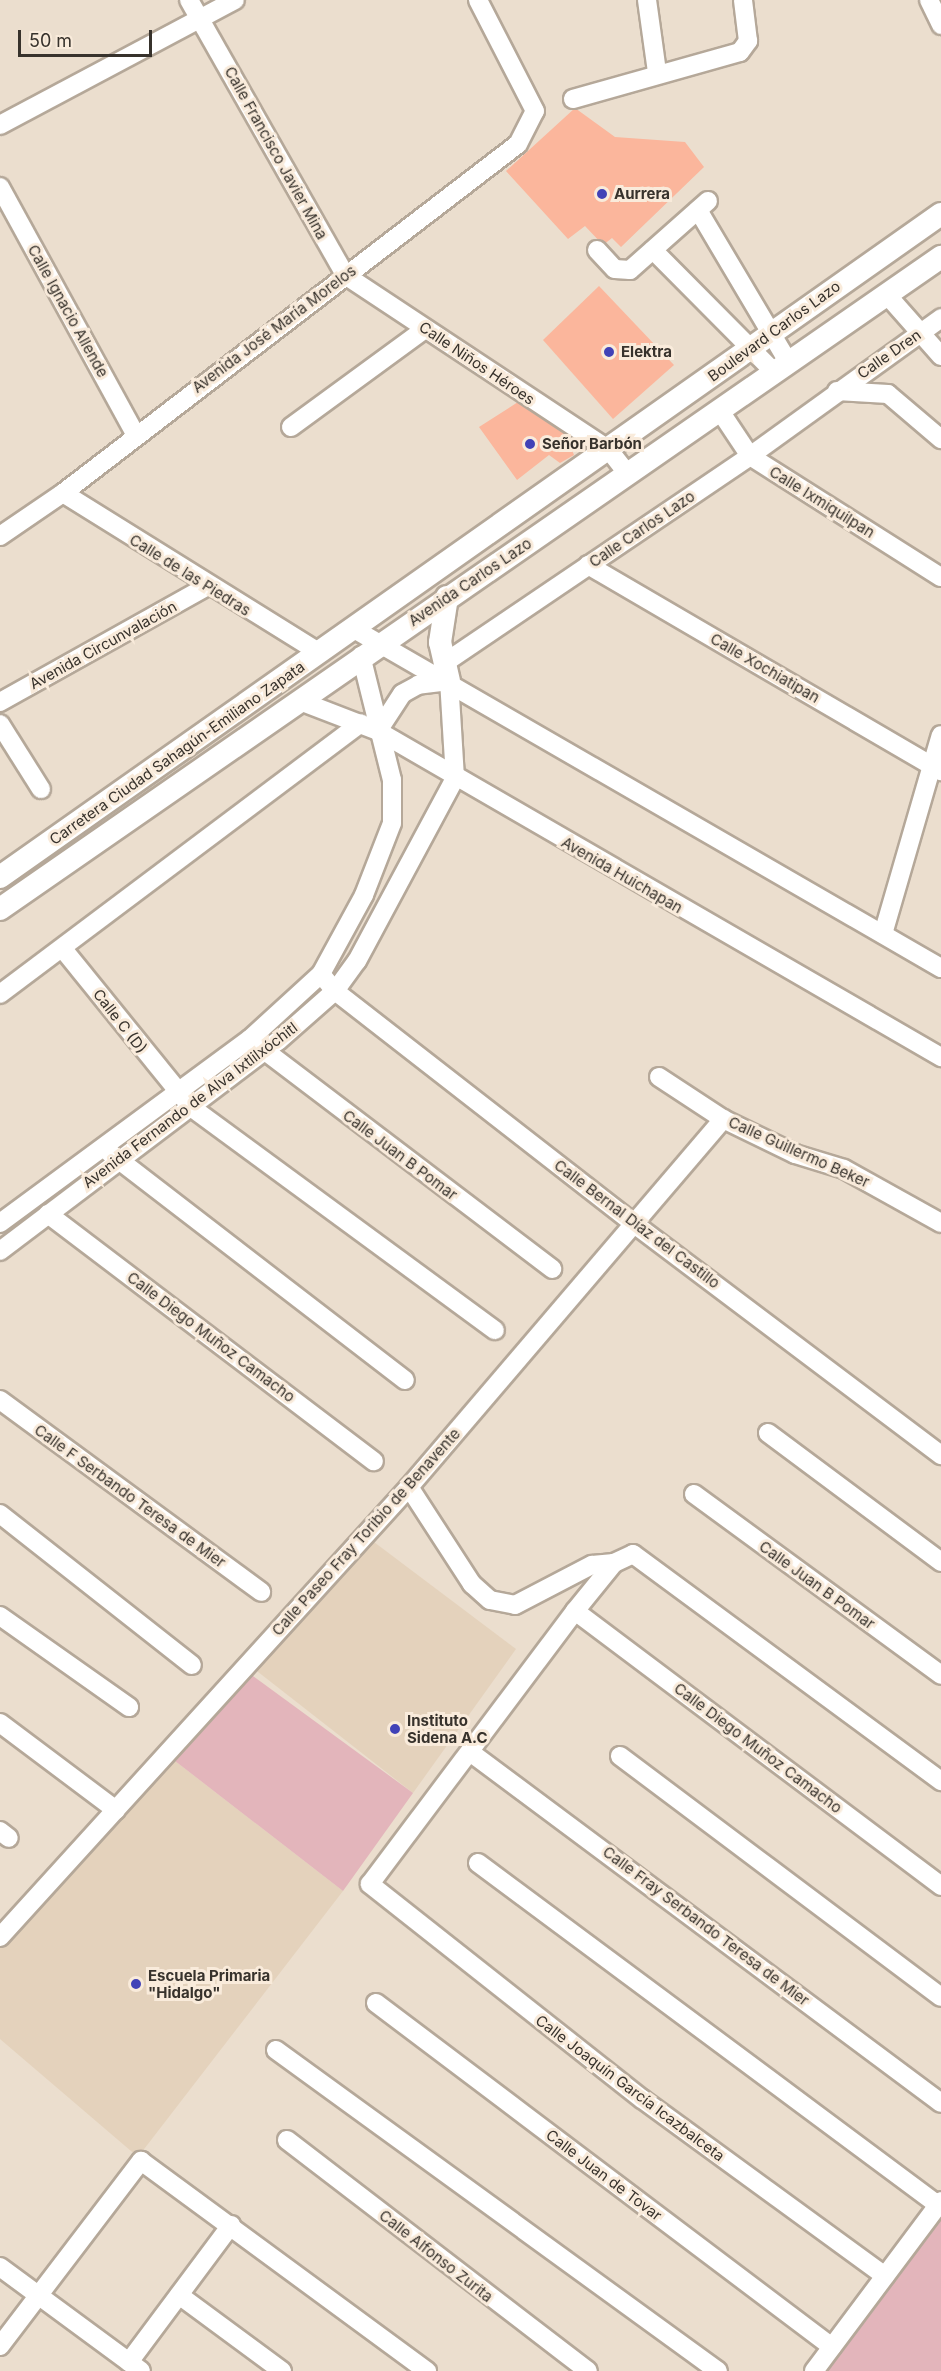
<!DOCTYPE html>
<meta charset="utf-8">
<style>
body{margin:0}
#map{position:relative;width:941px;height:2371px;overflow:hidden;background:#ebdece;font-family:Inter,sans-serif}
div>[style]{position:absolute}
.built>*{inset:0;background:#e4d2bc}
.green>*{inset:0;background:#e3b5bb}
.building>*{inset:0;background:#fbb69c}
.roads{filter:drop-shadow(2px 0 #b5a899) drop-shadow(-2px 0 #b5a899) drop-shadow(0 2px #b5a899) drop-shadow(0 -2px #b5a899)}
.minor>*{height:18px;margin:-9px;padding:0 9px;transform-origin:9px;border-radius:9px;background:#fff}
.major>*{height:22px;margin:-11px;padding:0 11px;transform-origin:11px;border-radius:11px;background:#fff}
.dots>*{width:16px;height:16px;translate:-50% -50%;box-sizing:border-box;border:3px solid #f9ebdb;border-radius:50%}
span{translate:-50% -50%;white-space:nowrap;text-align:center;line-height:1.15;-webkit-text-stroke:6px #f9ebdb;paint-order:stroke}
.street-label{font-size:15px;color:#37322c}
.poi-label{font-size:15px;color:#37322c;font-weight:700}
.left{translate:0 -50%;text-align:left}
.scale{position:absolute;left:18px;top:30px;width:134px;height:27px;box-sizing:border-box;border:3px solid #37322c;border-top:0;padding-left:8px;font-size:18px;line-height:21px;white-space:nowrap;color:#37322c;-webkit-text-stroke:4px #f9ebdb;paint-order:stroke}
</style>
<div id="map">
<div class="built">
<i style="clip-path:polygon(366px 1536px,516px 1649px,413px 1793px,248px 1664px)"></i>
<i style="clip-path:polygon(166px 1754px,343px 1891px,138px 2157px,0 2039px,0 1929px)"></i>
</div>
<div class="green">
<i style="clip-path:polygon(242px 1668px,413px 1793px,343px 1891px,166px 1754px)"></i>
<i style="clip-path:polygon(941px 2207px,941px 2371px,816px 2371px)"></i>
</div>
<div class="building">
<i style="clip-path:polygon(575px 108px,615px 137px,685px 142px,704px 167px,621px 247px,612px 238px,603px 245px,585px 226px,568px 239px,506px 171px)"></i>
<i style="clip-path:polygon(599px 286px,674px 365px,613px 419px,543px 340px)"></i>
<i style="clip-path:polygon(518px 402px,565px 433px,574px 455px,560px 463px,549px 455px,517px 480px,479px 427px)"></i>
</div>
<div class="roads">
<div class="minor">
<i style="left:189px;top:0;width:316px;rotate:60.4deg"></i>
<i style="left:345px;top:275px;width:317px;rotate:33.5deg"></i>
<i style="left:609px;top:450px;width:31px;rotate:52deg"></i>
<i style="left:647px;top:0;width:73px;rotate:82.1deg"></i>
<i style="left:929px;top:0;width:28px;rotate:64deg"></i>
<i style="left:573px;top:99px;width:173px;rotate:-15.7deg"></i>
<i style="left:740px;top:52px;width:14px;rotate:-54deg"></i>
<i style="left:748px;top:41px;width:41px;rotate:-97deg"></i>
<i style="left:0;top:125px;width:266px;rotate:-28deg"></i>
<i style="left:0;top:187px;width:283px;rotate:61.3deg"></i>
<i style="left:698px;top:210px;width:178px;rotate:59.3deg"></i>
<i style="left:597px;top:250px;width:26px;rotate:47deg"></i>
<i style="left:615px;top:269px;width:15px;rotate:4deg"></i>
<i style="left:630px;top:270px;width:104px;rotate:-41.5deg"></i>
<i style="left:653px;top:250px;width:173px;rotate:45.2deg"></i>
<i style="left:888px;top:296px;width:80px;rotate:48.5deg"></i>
<i style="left:837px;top:391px;width:51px;rotate:3.4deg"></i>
<i style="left:888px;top:394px;width:70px;rotate:40.3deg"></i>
<i style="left:720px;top:411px;width:54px;rotate:56.3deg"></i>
<i style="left:750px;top:456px;width:226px;rotate:32.4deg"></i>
<i style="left:291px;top:427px;width:166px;rotate:-36.2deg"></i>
<i style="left:63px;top:493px;width:303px;rotate:31.9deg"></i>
<i style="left:0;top:536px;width:76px;rotate:-34.3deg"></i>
<i style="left:63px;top:493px;width:573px;rotate:-37.49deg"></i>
<i style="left:518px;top:144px;width:37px;rotate:-63deg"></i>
<i style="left:535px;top:111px;width:125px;rotate:-117.2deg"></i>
<i style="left:588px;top:565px;width:409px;rotate:30.3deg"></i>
<i style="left:354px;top:629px;width:678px;rotate:30.01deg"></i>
<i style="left:443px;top:664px;width:371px;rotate:-34.1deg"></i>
<i style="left:750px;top:456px;width:236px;rotate:-35.8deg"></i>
<i style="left:300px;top:701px;width:84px;rotate:21deg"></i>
<i style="left:378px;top:731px;width:651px;rotate:30.07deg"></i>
<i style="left:0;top:702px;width:236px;rotate:-29.2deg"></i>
<i style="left:0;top:724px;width:77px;rotate:57.8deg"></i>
<i style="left:883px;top:934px;width:207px;rotate:-73.8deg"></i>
<i style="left:63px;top:949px;width:203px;rotate:51deg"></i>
<i style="left:191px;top:1107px;width:377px;rotate:36.3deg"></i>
<i style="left:321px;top:974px;width:22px;rotate:51deg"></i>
<i style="left:335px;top:991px;width:378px;rotate:37.9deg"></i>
<i style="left:633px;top:1223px;width:386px;rotate:37deg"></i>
<i style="left:0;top:994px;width:451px;rotate:-36.9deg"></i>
<i style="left:256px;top:1044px;width:372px;rotate:37.2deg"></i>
<i style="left:659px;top:1077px;width:77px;rotate:33.3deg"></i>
<i style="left:723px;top:1119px;width:80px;rotate:25.9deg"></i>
<i style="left:795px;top:1154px;width:51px;rotate:17deg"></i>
<i style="left:844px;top:1169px;width:111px;rotate:29.1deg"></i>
<i style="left:110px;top:1153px;width:372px;rotate:37.6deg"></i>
<i style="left:48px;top:1214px;width:409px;rotate:37.2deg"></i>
<i style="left:0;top:1223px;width:310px;rotate:-36.4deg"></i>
<i style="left:250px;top:1039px;width:96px;rotate:-42.5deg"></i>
<i style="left:321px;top:974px;width:90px;rotate:-61.4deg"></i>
<i style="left:364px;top:895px;width:77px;rotate:-68.7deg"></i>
<i style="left:392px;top:823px;width:43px;rotate:-90deg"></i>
<i style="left:392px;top:780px;width:128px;rotate:-104deg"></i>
<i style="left:0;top:1251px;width:348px;rotate:-37.1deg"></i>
<i style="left:278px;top:1041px;width:76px;rotate:-41.3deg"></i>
<i style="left:335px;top:991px;width:37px;rotate:-54deg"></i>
<i style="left:357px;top:961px;width:208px;rotate:-61.8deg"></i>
<i style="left:455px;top:778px;width:97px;rotate:-93.5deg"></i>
<i style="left:449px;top:681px;width:31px;rotate:173deg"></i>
<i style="left:418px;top:685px;width:18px;rotate:151deg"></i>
<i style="left:402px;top:694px;width:44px;rotate:123deg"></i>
<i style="left:0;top:1400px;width:324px;rotate:36.3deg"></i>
<i style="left:768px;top:1433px;width:216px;rotate:36.7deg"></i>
<i style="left:409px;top:1487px;width:116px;rotate:57deg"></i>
<i style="left:472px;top:1584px;width:24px;rotate:42deg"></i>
<i style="left:490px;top:1600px;width:25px;rotate:11deg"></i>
<i style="left:515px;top:1605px;width:87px;rotate:-27.5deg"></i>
<i style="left:592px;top:1565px;width:22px;rotate:-5deg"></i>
<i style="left:694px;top:1494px;width:306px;rotate:36.2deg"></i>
<i style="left:0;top:1514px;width:244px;rotate:38.2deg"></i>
<i style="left:575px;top:1611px;width:458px;rotate:36.9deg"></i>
<i style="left:0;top:1616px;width:158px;rotate:35.2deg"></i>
<i style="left:0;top:1723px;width:145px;rotate:36.9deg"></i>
<i style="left:470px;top:1752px;width:587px;rotate:36.69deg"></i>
<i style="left:620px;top:1756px;width:401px;rotate:36.9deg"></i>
<i style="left:0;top:1831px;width:11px;rotate:38deg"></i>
<i style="left:478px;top:1863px;width:573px;rotate:36.63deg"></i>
<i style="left:0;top:1937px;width:608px;rotate:-47.73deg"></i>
<i style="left:409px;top:1487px;width:484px;rotate:-49.5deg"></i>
<i style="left:376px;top:2003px;width:571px;rotate:37.03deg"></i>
<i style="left:276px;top:2050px;width:546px;rotate:35.99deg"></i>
<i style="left:287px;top:2140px;width:379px;rotate:37.5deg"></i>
<i style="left:0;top:2267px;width:175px;rotate:36.4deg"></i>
<i style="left:885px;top:2276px;width:301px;rotate:-143.9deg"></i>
<i style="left:642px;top:2099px;width:347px;rotate:-141.7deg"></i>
<i style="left:370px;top:1884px;width:341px;rotate:-53.1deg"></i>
<i style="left:575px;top:1611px;width:62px;rotate:-50.9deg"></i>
<i style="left:614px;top:1563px;width:21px;rotate:-25deg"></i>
<i style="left:633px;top:1554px;width:383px;rotate:36.4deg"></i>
<i style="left:179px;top:2295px;width:128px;rotate:36.4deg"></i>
<i style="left:0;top:2346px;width:233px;rotate:-52.7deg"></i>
<i style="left:141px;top:2161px;width:355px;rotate:36.3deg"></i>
<i style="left:129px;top:2362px;width:171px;rotate:-53.3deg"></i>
<i style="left:814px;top:2371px;width:212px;rotate:-53.2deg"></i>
</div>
<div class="major">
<i style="left:447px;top:597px;width:46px;rotate:98.8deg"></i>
<i style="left:440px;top:642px;width:40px;rotate:77deg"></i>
<i style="left:0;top:877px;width:1151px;rotate:-35.17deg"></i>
<i style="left:0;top:909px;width:1145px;rotate:-34.72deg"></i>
</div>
</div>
<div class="dots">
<i style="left:602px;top:194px;background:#4142b7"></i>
<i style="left:609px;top:352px;background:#4142b7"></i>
<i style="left:530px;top:444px;background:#4142b7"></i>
<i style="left:395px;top:1729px;background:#4142b7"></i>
<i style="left:136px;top:1984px;background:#4142b7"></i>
</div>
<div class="street-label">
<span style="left:276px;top:153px;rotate:61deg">Calle Francisco Javier Mina</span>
<span style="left:68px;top:311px;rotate:61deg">Calle Ignacio Allende</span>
<span style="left:274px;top:329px;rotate:-37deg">Avenida José María Morelos</span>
<span style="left:774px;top:331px;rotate:-36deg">Boulevard Carlos Lazo</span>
<span style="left:889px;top:354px;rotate:-35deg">Calle Dren</span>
<span style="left:477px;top:363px;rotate:34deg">Calle Niños Héroes</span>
<span style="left:822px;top:502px;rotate:32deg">Calle Ixmiquilpan</span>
<span style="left:642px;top:529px;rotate:-34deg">Calle Carlos Lazo</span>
<span style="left:190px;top:575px;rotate:32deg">Calle de las Piedras</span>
<span style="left:470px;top:582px;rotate:-34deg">Avenida Carlos Lazo</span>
<span style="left:103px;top:645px;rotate:-29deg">Avenida Circunvalación</span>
<span style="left:765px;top:668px;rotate:30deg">Calle Xochiatipan</span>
<span style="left:177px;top:753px;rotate:-35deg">Carretera Ciudad Sahagún-Emiliano Zapata</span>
<span style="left:622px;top:875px;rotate:30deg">Avenida Huichapan</span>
<span style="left:120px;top:1021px;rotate:52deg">Calle C (D)</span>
<span style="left:190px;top:1105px;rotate:-37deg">Avenida Fernando de Alva Ixtlilxóchitl</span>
<span style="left:799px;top:1152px;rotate:24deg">Calle Guillermo Beker</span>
<span style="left:400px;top:1155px;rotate:37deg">Calle Juan B Pomar</span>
<span style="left:637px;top:1224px;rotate:37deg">Calle Bernal Díaz del Castillo</span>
<span style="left:211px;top:1337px;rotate:37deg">Calle Diego Muñoz Camacho</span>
<span style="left:130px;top:1496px;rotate:36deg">Calle F Serbando Teresa de Mier</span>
<span style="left:366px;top:1532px;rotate:-48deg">Calle Paseo Fray Toribio de Benavente</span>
<span style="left:817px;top:1585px;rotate:36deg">Calle Juan B Pomar</span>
<span style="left:758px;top:1748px;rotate:37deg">Calle Diego Muñoz Camacho</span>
<span style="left:706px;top:1926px;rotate:37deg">Calle Fray Serbando Teresa de Mier</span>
<span style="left:630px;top:2088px;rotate:37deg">Calle Joaquín García Icazbalceta</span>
<span style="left:604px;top:2175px;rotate:37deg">Calle Juan de Tovar</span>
<span style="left:436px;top:2256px;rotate:38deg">Calle Alfonso Zurita</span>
</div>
<div class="poi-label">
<span class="left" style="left:614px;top:194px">Aurrera</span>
<span class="left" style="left:621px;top:352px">Elektra</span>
<span class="left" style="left:542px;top:444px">Señor Barbón</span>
<span class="left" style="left:407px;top:1729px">Instituto<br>Sidena A.C</span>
<span class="left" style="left:148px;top:1984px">Escuela Primaria<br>"Hidalgo"</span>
</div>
<div class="scale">50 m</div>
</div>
